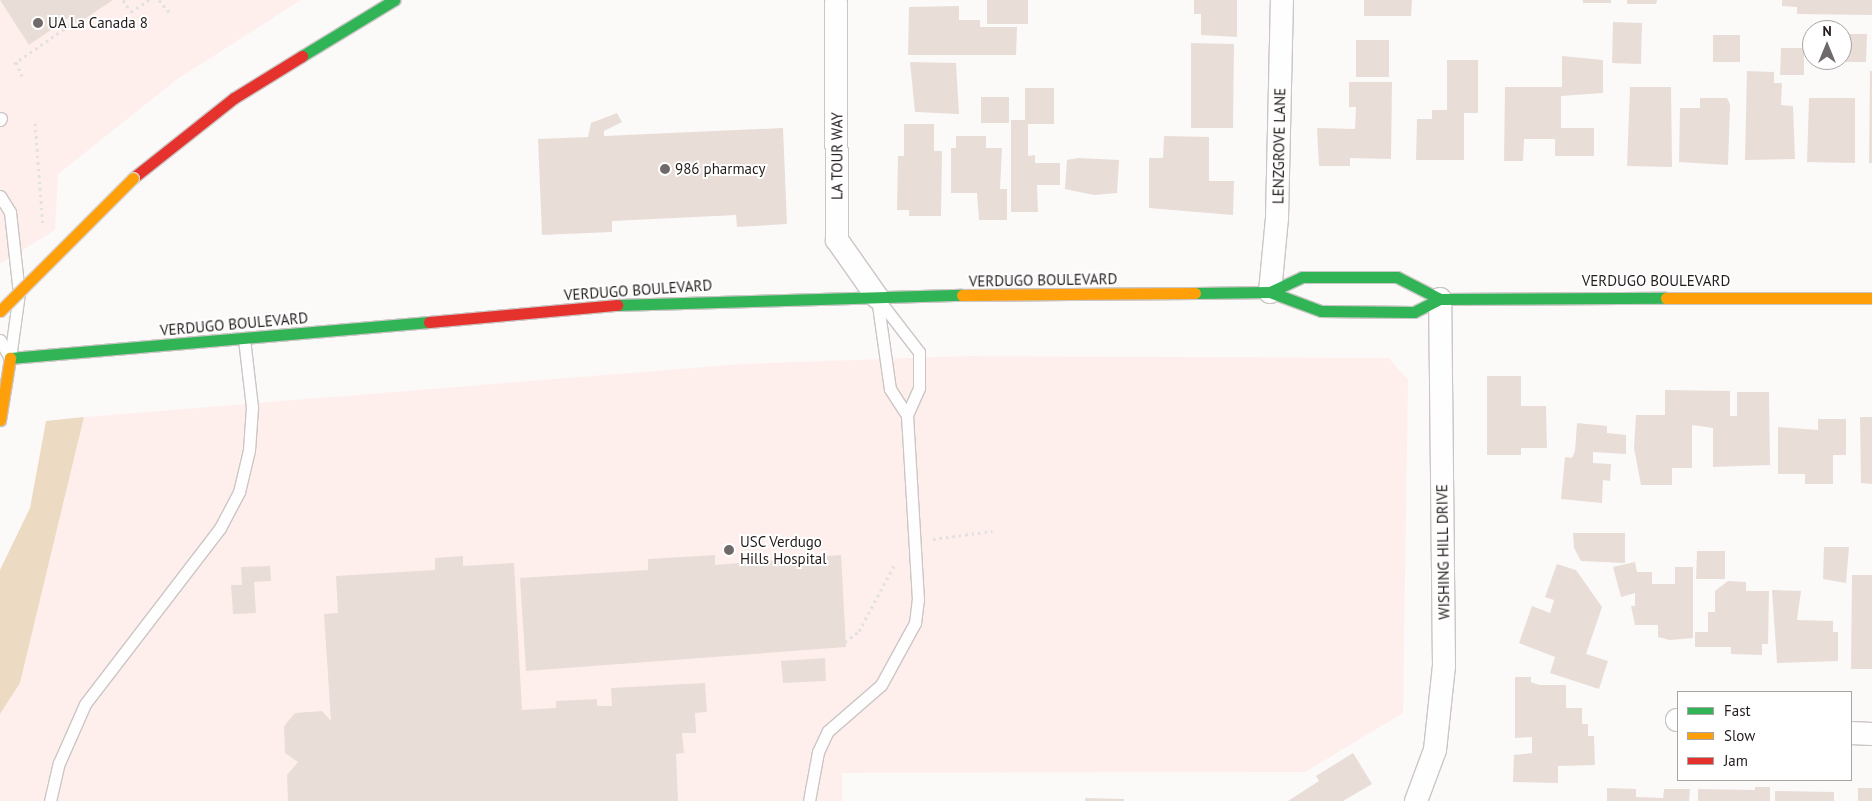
<!DOCTYPE html>
<style>
body{margin:0}
#map{position:relative;width:1872px;height:801px;overflow:hidden;background:#fcf9f9;font-family:"PT Sans",sans-serif}
div>[style]{position:absolute}
.built>*{inset:0;background:#feefed}
.green>*{inset:0;background:#ecdbc2}
.building>*{inset:0;background:#e9ddd7}
.path>*{height:3px;margin-top:-1.5px;transform-origin:0;background:repeating-linear-gradient(90deg,#e2e1e1 0 2.5px,transparent 0 6.5px)}
.roads{filter:drop-shadow(1px 0 #cbc6c5) drop-shadow(-1px 0 #cbc6c5) drop-shadow(0 1px #cbc6c5) drop-shadow(0 -1px #cbc6c5)}
.lane>*{height:11px;margin:-5.5px;padding:0 5.5px;transform-origin:5.5px;border-radius:5.5px;background:#fffefe}
.street>*{height:22px;margin:-11px;padding:0 11px;transform-origin:11px;border-radius:11px;background:#fffefe}
.fast>*{height:11px;margin:-5.5px;padding:0 5.5px;transform-origin:5.5px;border-radius:5.5px;background:#30b455}
.slow>*{height:11px;margin:-5.5px;padding:0 5.5px;transform-origin:5.5px;border-radius:5.5px;background:#ff9f0a}
.jam>*{height:11px;margin:-5.5px;padding:0 5.5px;transform-origin:5.5px;border-radius:5.5px;background:#e5322d}
.bridges{filter:drop-shadow(1px 0 #d7d4d4) drop-shadow(-1px 0 #d7d4d4) drop-shadow(0 1px #d7d4d4) drop-shadow(0 -1px #d7d4d4)}
.slow-bridge>*{height:11px;margin:-5.5px;padding:0 5.5px;transform-origin:5.5px;border-radius:5.5px;background:#ff9f0a}
.dots>*{width:14px;height:14px;translate:-50% -50%;box-sizing:border-box;border:2px solid #fff;border-radius:50%}
span{translate:-50% -50%;white-space:nowrap;text-align:center;line-height:1.15;-webkit-text-stroke:4px #fff;paint-order:stroke}
.poi-label{font-size:15px;color:#241c1b}
.left{translate:0 -50%;text-align:left}
.street-label{font-size:15px;color:#241c1b}
.legend{position:absolute;left:1677px;top:691px;width:175px;height:90px;box-sizing:border-box;background:#fff;border:1px solid #a7a4a4;margin:0;padding:6px 9px;list-style:none;font-size:15px;color:#241c1b}
.legend li{display:flex;align-items:center;gap:10px;height:25px}
.legend b{width:25px;border:1px solid #a7a4a4}
.north{position:absolute;left:1802px;top:20px;width:50px;height:50px;box-sizing:border-box;background:#fff;border:1px solid #a7a4a4;border-radius:50%;rotate:0deg;font-size:14px;font-weight:700;line-height:20px;text-align:center;color:#241c1b}
.north::after{content:'';display:block;margin:auto;width:18px;height:22px;background:#706969;clip-path:polygon(50% 0,100% 100%,50% 72%,0 100%)}
</style>
<div id="map">
<div class="built">
<i style="clip-path:polygon(0 0,301px 0,176px 80px,58px 174px,55px 230px,0 264px)"></i>
<i style="clip-path:polygon(966px 356px,1389px 358px,1408px 380px,1403px 713px,1305px 772px,842px 773px,842px 801px,0 801px,0 714px,20px 683px,84px 417px,742px 364px)"></i>
</div>
<div class="green">
<i style="clip-path:polygon(84px 417px,20px 683px,0 714px,0 570px,30px 508px,46px 421px)"></i>
</div>
<div class="building">
<i style="clip-path:polygon(0 0,113px 0,77px 24px,71px 16px,29px 45px)"></i>
<i style="clip-path:polygon(987px 0,1028px 0,1028px 24px,987px 24px)"></i>
<i style="clip-path:polygon(1194px 0,1237px 0,1237px 37px,1201px 35px,1201px 14px,1194px 14px)"></i>
<i style="clip-path:polygon(1364px 0,1412px 0,1411px 16px,1364px 16px)"></i>
<i style="clip-path:polygon(1583px 0,1611px 0,1611px 3px,1583px 3px)"></i>
<i style="clip-path:polygon(1627px 0,1657px 0,1656px 4px,1627px 4px)"></i>
<i style="clip-path:polygon(1782px 0,1872px 0,1872px 15px,1797px 14px,1797px 7px,1782px 6px)"></i>
<i style="clip-path:polygon(959px 6px,959px 20px,980px 20px,980px 27px,1017px 27px,1016px 55px,908px 55px,909px 7px)"></i>
<i style="clip-path:polygon(1613px 22px,1642px 23px,1641px 64px,1612px 63px)"></i>
<i style="clip-path:polygon(1842px 34px,1867px 34px,1866px 62px,1840px 62px)"></i>
<i style="clip-path:polygon(1713px 35px,1740px 35px,1740px 62px,1713px 62px)"></i>
<i style="clip-path:polygon(1356px 40px,1389px 40px,1389px 77px,1356px 77px)"></i>
<i style="clip-path:polygon(1191px 43px,1234px 44px,1233px 128px,1191px 128px)"></i>
<i style="clip-path:polygon(1781px 48px,1804px 48px,1804px 75px,1780px 75px)"></i>
<i style="clip-path:polygon(1562px 56px,1603px 60px,1603px 93px,1561px 96px,1561px 128px,1594px 128px,1594px 156px,1555px 156px,1555px 139px,1524px 139px,1523px 161px,1504px 161px,1505px 87px,1562px 87px)"></i>
<i style="clip-path:polygon(1447px 60px,1478px 60px,1478px 113px,1464px 113px,1464px 160px,1416px 160px,1417px 119px,1432px 119px,1432px 110px,1447px 110px)"></i>
<i style="clip-path:polygon(910px 62px,956px 63px,959px 114px,915px 112px)"></i>
<i style="clip-path:polygon(1747px 71px,1774px 72px,1774px 83px,1782px 83px,1781px 105px,1793px 106px,1795px 159px,1745px 160px)"></i>
<i style="clip-path:polygon(1870px 71px,1872px 71px,1872px 163px,1869px 163px)"></i>
<i style="clip-path:polygon(1349px 82px,1392px 82px,1391px 159px,1350px 158px,1350px 166px,1319px 166px,1317px 128px,1355px 129px,1356px 107px,1349px 107px)"></i>
<i style="clip-path:polygon(1630px 87px,1671px 87px,1672px 167px,1627px 166px)"></i>
<i style="clip-path:polygon(1025px 88px,1054px 88px,1054px 124px,1028px 124px,1028px 156px,1035px 155px,1035px 163px,1060px 163px,1060px 185px,1037px 185px,1038px 212px,1011px 212px,1011px 120px,1025px 120px)"></i>
<i style="clip-path:polygon(981px 97px,1009px 97px,1009px 123px,981px 123px)"></i>
<i style="clip-path:polygon(1700px 98px,1727px 98px,1730px 104px,1728px 165px,1679px 162px,1680px 108px,1700px 108px)"></i>
<i style="clip-path:polygon(1809px 98px,1855px 98px,1855px 163px,1807px 162px)"></i>
<i style="clip-path:polygon(617px 113px,622px 122px,604px 131px,604px 136px,783px 128px,787px 224px,737px 227px,736px 215px,612px 221px,612px 232px,542px 235px,538px 139px,588px 137px,591px 123px)"></i>
<i style="clip-path:polygon(904px 124px,934px 124px,934px 151px,942px 151px,941px 216px,909px 216px,909px 210px,897px 210px,898px 156px,904px 156px)"></i>
<i style="clip-path:polygon(956px 136px,986px 136px,986px 148px,1002px 148px,1000px 189px,1007px 189px,1007px 220px,979px 220px,977px 193px,951px 193px,951px 148px,956px 148px)"></i>
<i style="clip-path:polygon(1164px 136px,1209px 137px,1209px 181px,1234px 181px,1233px 215px,1149px 208px,1149px 158px,1163px 158px)"></i>
<i style="clip-path:polygon(1078px 158px,1119px 160px,1117px 193px,1094px 195px,1065px 189px,1067px 160px)"></i>
<i style="clip-path:polygon(1487px 376px,1521px 376px,1521px 406px,1546px 406px,1547px 448px,1521px 448px,1521px 455px,1487px 455px)"></i>
<i style="clip-path:polygon(1665px 390px,1730px 391px,1730px 416px,1737px 416px,1737px 392px,1769px 392px,1770px 465px,1713px 467px,1713px 428px,1692px 425px,1692px 468px,1672px 468px,1672px 485px,1641px 485px,1634px 448px,1636px 415px,1665px 415px)"></i>
<i style="clip-path:polygon(1860px 417px,1872px 417px,1872px 484px,1861px 483px)"></i>
<i style="clip-path:polygon(1818px 419px,1846px 419px,1846px 455px,1833px 455px,1833px 484px,1805px 484px,1805px 474px,1778px 474px,1778px 427px,1818px 430px)"></i>
<i style="clip-path:polygon(1577px 423px,1607px 426px,1607px 433px,1626px 435px,1626px 454px,1593px 452px,1593px 463px,1611px 464px,1610px 481px,1603px 480px,1602px 503px,1561px 499px,1565px 457px,1572px 458px,1575px 451px)"></i>
<i style="clip-path:polygon(1573px 533px,1625px 533px,1625px 563px,1581px 561px,1574px 548px)"></i>
<i style="clip-path:polygon(1824px 547px,1849px 547px,1846px 583px,1823px 579px)"></i>
<i style="clip-path:polygon(1697px 551px,1725px 551px,1725px 579px,1696px 579px)"></i>
<i style="clip-path:polygon(715px 555px,715px 565px,841px 555px,846px 647px,526px 671px,520px 578px,648px 570px,648px 559px)"></i>
<i style="clip-path:polygon(463px 556px,463px 566px,514px 563px,522px 710px,556px 708px,556px 701px,597px 699px,597px 706px,612px 706px,611px 688px,705px 683px,707px 712px,695px 713px,696px 733px,682px 733px,684px 753px,676px 754px,678px 801px,288px 801px,287px 775px,298px 762px,285px 753px,284px 726px,295px 713px,322px 711px,331px 721px,324px 614px,338px 613px,336px 576px,435px 570px,435px 558px)"></i>
<i style="clip-path:polygon(1635px 562px,1637px 572px,1652px 572px,1652px 584px,1675px 584px,1675px 567px,1693px 567px,1693px 638px,1670px 640px,1658px 637px,1658px 625px,1635px 625px,1631px 606px,1635px 606px,1635px 593px,1621px 597px,1613px 567px)"></i>
<i style="clip-path:polygon(1557px 564px,1576px 570px,1602px 607px,1586px 654px,1608px 661px,1599px 689px,1550px 673px,1555px 657px,1519px 643px,1532px 606px,1550px 613px,1554px 600px,1545px 597px)"></i>
<i style="clip-path:polygon(270px 566px,271px 581px,254px 582px,256px 613px,233px 614px,231px 585px,242px 585px,241px 567px)"></i>
<i style="clip-path:polygon(1852px 575px,1872px 575px,1872px 669px,1851px 669px)"></i>
<i style="clip-path:polygon(1728px 581px,1746px 582px,1746px 591px,1769px 591px,1768px 644px,1762px 644px,1762px 655px,1731px 654px,1731px 647px,1695px 647px,1695px 632px,1708px 632px,1708px 612px,1715px 612px,1715px 591px)"></i>
<i style="clip-path:polygon(1772px 590px,1801px 591px,1797px 620px,1833px 621px,1833px 632px,1838px 632px,1838px 661px,1777px 663px)"></i>
<i style="clip-path:polygon(825px 658px,826px 681px,783px 683px,781px 661px)"></i>
<i style="clip-path:polygon(1515px 677px,1531px 677px,1531px 682px,1539px 685px,1566px 685px,1566px 708px,1582px 708px,1582px 724px,1588px 724px,1588px 736px,1594px 736px,1595px 765px,1558px 766px,1558px 783px,1513px 782px,1514px 755px,1532px 753px,1532px 737px,1515px 738px)"></i>
<i style="clip-path:polygon(1353px 753px,1372px 784px,1343px 801px,1288px 801px,1319px 781px,1316px 776px)"></i>
<i style="clip-path:polygon(1755px 787px,1770px 787px,1770px 801px,1698px 801px,1698px 789px,1755px 790px)"></i>
<i style="clip-path:polygon(1607px 788px,1636px 789px,1636px 797px,1663px 798px,1664px 789px,1690px 789px,1689px 801px,1607px 801px)"></i>
<i style="clip-path:polygon(1858px 788px,1872px 788px,1872px 801px,1858px 801px)"></i>
<i style="clip-path:polygon(1775px 791px,1834px 792px,1834px 801px,1775px 801px)"></i>
<i style="clip-path:polygon(1085px 798px,1124px 799px,1124px 801px,1085px 801px)"></i>
</div>
<div class="path">
<i style="left:123px;top:0;width:14px;rotate:56deg"></i>
<i style="left:131px;top:12px;width:22px;rotate:-34deg"></i>
<i style="left:159px;top:0;width:16px;rotate:50deg"></i>
<i style="left:16px;top:62px;width:15px;rotate:67deg"></i>
<i style="left:14px;top:64px;width:75px;rotate:-35.2deg"></i>
<i style="left:35px;top:123px;width:104px;rotate:85.6deg"></i>
<i style="left:933px;top:539px;width:60px;rotate:-7.7deg"></i>
<i style="left:845px;top:642px;width:18px;rotate:-38deg"></i>
<i style="left:859px;top:631px;width:76px;rotate:-61.8deg"></i>
</div>
<div class="roads">
<div class="lane">
<i style="left:0;top:120px;width:2px;rotate:-63deg"></i>
<i style="left:0;top:196px;width:19px;rotate:58deg"></i>
<i style="left:10px;top:212px;width:81px;rotate:83.7deg"></i>
<i style="left:19px;top:293px;width:66px;rotate:97.9deg"></i>
<i style="left:877px;top:298px;width:92px;rotate:81.9deg"></i>
<i style="left:890px;top:389px;width:31px;rotate:57deg"></i>
<i style="left:0;top:340px;width:21px;rotate:61deg"></i>
<i style="left:50px;top:801px;width:39px;rotate:-77deg"></i>
<i style="left:59px;top:763px;width:64px;rotate:-66.2deg"></i>
<i style="left:85px;top:704px;width:222px;rotate:-52.5deg"></i>
<i style="left:220px;top:528px;width:41px;rotate:-62.2deg"></i>
<i style="left:239px;top:492px;width:43px;rotate:-76.6deg"></i>
<i style="left:249px;top:450px;width:43px;rotate:-86deg"></i>
<i style="left:252px;top:407px;width:68px;rotate:-96.7deg"></i>
<i style="left:809px;top:801px;width:50px;rotate:-79.6deg"></i>
<i style="left:818px;top:752px;width:23px;rotate:-65deg"></i>
<i style="left:828px;top:731px;width:70px;rotate:-41deg"></i>
<i style="left:881px;top:685px;width:71px;rotate:-61.3deg"></i>
<i style="left:915px;top:623px;width:23px;rotate:-83deg"></i>
<i style="left:918px;top:600px;width:185px;rotate:-93.4deg"></i>
<i style="left:907px;top:415px;width:30px;rotate:-66deg"></i>
<i style="left:919px;top:388px;width:36px;rotate:-90deg"></i>
<i style="left:919px;top:352px;width:67px;rotate:-127.7deg"></i>
</div>
<div class="street">
<i style="left:836px;top:3px;width:237px;rotate:89.8deg"></i>
<i style="left:837px;top:240px;width:70px;rotate:54.9deg"></i>
<i style="left:1270px;top:292px;width:74px;rotate:-84.6deg"></i>
<i style="left:1277px;top:218px;width:218px;rotate:-88.7deg"></i>
<i style="left:1677px;top:720px;width:1px"></i>
<i style="left:1851px;top:733px;width:21px;rotate:3deg"></i>
<i style="left:1416px;top:801px;width:54px;rotate:-69.6deg"></i>
<i style="left:1435px;top:750px;width:84px;rotate:-83.9deg"></i>
<i style="left:1444px;top:666px;width:367px;rotate:-90.6deg"></i>
</div>
<div class="fast">
<i style="left:302px;top:56px;width:108px;rotate:-31.3deg"></i>
<i style="left:1270px;top:292px;width:35px;rotate:-25deg"></i>
<i style="left:1302px;top:277px;width:95px"></i>
<i style="left:1397px;top:277px;width:48px;rotate:27.1deg"></i>
<i style="left:1195px;top:293px;width:75px;rotate:-0.8deg"></i>
<i style="left:1270px;top:292px;width:54px;rotate:20.4deg"></i>
<i style="left:1321px;top:311px;width:93px;rotate:0.6deg"></i>
<i style="left:1414px;top:312px;width:29px;rotate:-27deg"></i>
<i style="left:1440px;top:299px;width:226px;rotate:-0.3deg"></i>
<i style="left:617px;top:305px;width:345px;rotate:-1.7deg"></i>
<i style="left:10px;top:358px;width:421px;rotate:-4.9deg"></i>
</div>
<div class="slow">
<i style="left:962px;top:295px;width:233px;rotate:-0.5deg"></i>
<i style="left:1666px;top:298px;width:206px"></i>
<i style="left:0;top:420px;width:63px;rotate:-80.8deg"></i>
</div>
<div class="jam">
<i style="left:133px;top:178px;width:129px;rotate:-38.4deg"></i>
<i style="left:234px;top:98px;width:80px;rotate:-31.7deg"></i>
<i style="left:429px;top:322px;width:189px;rotate:-5.2deg"></i>
</div>
</div>
<div class="bridges">
<div class="slow-bridge">
<i style="left:0;top:311px;width:188px;rotate:-45deg"></i>
</div>
</div>
<div class="dots">
<i style="left:38px;top:23px;background:#706969"></i>
<i style="left:665px;top:169px;background:#706969"></i>
<i style="left:729px;top:550px;background:#706969"></i>
</div>
<div class="poi-label">
<span class="left" style="left:48px;top:23px">UA La Canada 8</span>
<span class="left" style="left:675px;top:169px">986 pharmacy</span>
<span class="left" style="left:740px;top:550px">USC Verdugo<br>Hills Hospital</span>
</div>
<div class="street-label">
<span style="left:1279px;top:146px;rotate:-89deg">LENZGROVE LANE</span>
<span style="left:837px;top:156px;rotate:-90deg">LA TOUR WAY</span>
<span style="left:1043px;top:280px;rotate:-1deg">VERDUGO BOULEVARD</span>
<span style="left:1656px;top:281px">VERDUGO BOULEVARD</span>
<span style="left:638px;top:290px;rotate:-4deg">VERDUGO BOULEVARD</span>
<span style="left:234px;top:324px;rotate:-5deg">VERDUGO BOULEVARD</span>
<span style="left:1443px;top:552px;rotate:-91deg">WISHING HILL DRIVE</span>
</div>
<ul class="legend">
<li><b style="height:6px;background:#30b455"></b>Fast</li>
<li><b style="height:6px;background:#ff9f0a"></b>Slow</li>
<li><b style="height:6px;background:#e5322d"></b>Jam</li>
</ul>
<div class="north">N</div>
</div>
